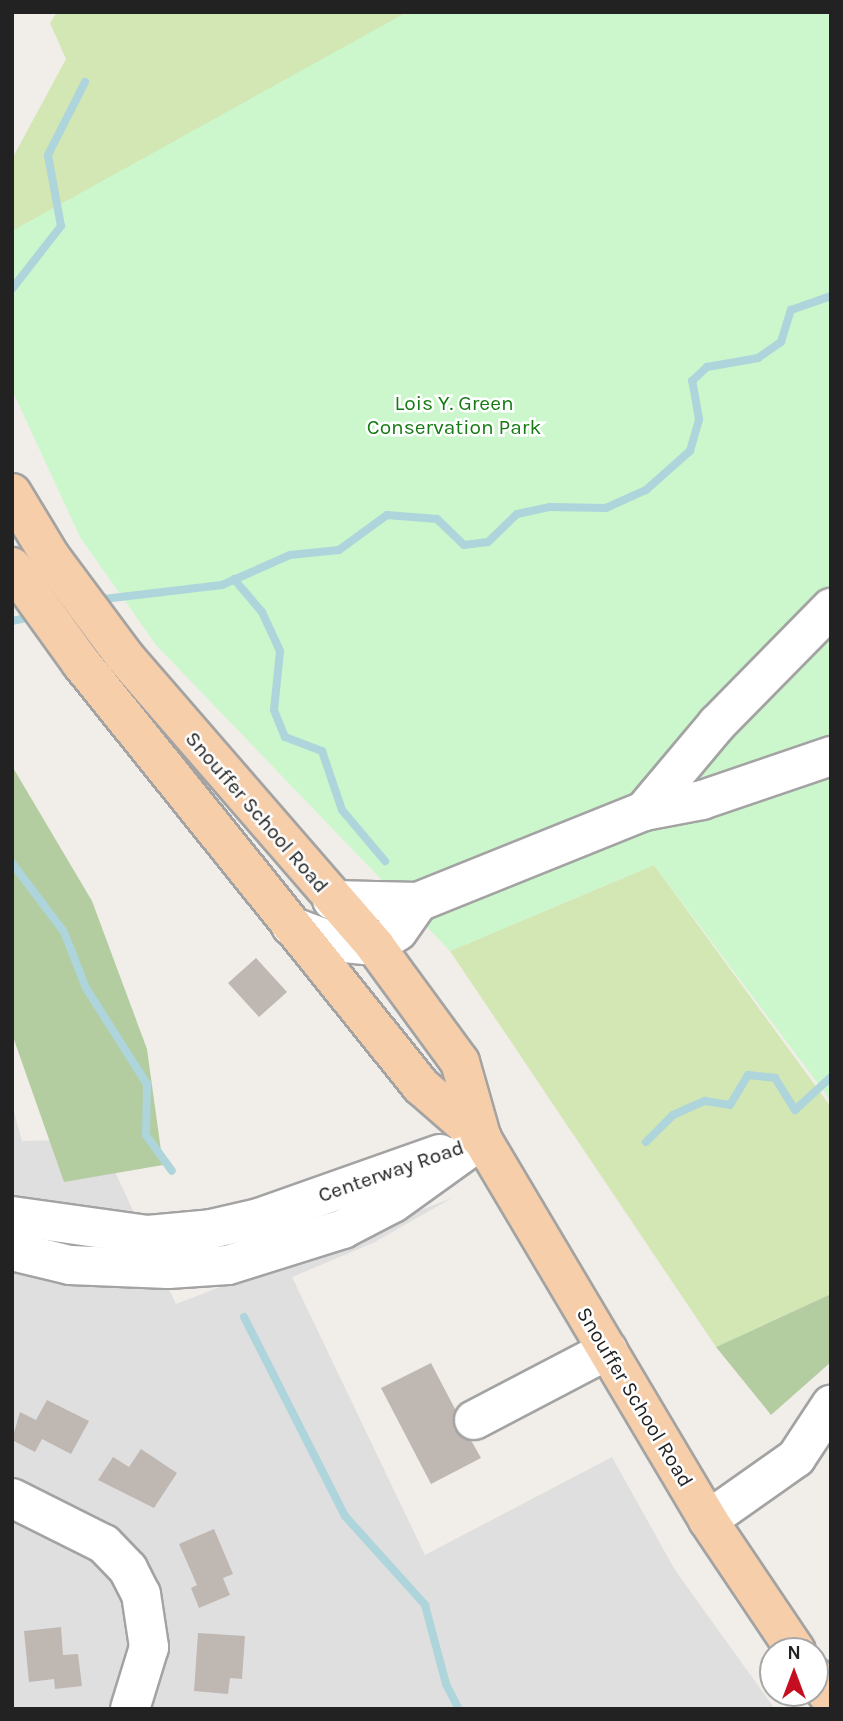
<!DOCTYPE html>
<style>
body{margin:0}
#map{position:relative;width:843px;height:1721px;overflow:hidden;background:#f1eee9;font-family:Karla,sans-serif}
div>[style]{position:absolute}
.residential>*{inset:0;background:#e0dfdf}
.grass>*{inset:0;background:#d2e7b4}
.forest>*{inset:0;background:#b3cda1}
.park>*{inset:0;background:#ccf6cb}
.stream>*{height:8px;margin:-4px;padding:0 4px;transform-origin:4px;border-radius:4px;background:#add5db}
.building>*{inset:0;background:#bfb7b2}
.roads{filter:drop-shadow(2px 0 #a3a3a3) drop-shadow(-2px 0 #a3a3a3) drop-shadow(0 2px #a3a3a3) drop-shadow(0 -2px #a3a3a3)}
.minor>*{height:38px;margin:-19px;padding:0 19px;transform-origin:19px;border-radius:19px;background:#fff}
.major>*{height:38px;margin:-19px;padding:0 19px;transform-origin:19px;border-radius:19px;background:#f6ceaa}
span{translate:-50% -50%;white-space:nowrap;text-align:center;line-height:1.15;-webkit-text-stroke:5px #fff;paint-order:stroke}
.park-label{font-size:21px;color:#167b14}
.street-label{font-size:21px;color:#222}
.frame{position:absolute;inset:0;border:14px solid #222;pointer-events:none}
.north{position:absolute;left:759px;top:1637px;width:70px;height:70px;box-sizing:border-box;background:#fff;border:2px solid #a7a7a7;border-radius:50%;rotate:0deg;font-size:19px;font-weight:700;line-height:28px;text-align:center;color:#222}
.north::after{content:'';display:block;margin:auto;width:24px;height:32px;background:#c50f20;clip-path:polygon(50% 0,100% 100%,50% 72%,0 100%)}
</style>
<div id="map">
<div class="residential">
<i style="clip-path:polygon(12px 1104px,22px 1141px,100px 1139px,176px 1304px,452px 1198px,373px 1243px,292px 1277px,425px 1555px,612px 1457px,675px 1570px,775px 1709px,12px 1709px)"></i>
</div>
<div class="grass">
<i style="clip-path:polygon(57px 12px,816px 12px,12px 390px,12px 159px,66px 59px,50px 23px)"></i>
<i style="clip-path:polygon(654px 865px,831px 1107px,831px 1294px,716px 1347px,450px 951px)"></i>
</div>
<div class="forest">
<i style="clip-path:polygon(12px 766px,92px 901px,147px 1049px,163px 1165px,64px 1182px,12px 1034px)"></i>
<i style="clip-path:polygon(831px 1294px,831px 1362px,771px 1415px,716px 1347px)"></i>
</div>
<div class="park">
<i style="clip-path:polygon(407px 12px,831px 12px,831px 1101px,654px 865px,450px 951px,156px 645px,80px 537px,12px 390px,12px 231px)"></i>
</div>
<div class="stream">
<i style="left:12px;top:289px;width:80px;rotate:-52.1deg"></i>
<i style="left:61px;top:226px;width:72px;rotate:-100.4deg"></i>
<i style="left:48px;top:155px;width:82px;rotate:-63.1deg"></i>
<i style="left:234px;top:579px;width:43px;rotate:49.7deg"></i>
<i style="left:262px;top:612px;width:43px;rotate:65.2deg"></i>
<i style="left:280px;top:651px;width:59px;rotate:95.8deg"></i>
<i style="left:274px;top:710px;width:29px;rotate:68deg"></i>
<i style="left:285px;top:737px;width:40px;rotate:21deg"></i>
<i style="left:322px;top:751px;width:62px;rotate:71.3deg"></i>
<i style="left:342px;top:810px;width:67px;rotate:49.9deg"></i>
<i style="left:95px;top:600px;width:128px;rotate:-6.7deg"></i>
<i style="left:222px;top:585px;width:74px;rotate:-23.8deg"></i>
<i style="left:290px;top:555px;width:49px;rotate:-5.8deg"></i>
<i style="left:339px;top:550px;width:59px;rotate:-36.1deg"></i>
<i style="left:387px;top:515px;width:50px;rotate:4.6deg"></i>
<i style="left:437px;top:519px;width:37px;rotate:44deg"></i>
<i style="left:464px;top:545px;width:24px;rotate:-7deg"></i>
<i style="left:488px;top:542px;width:40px;rotate:-44deg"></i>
<i style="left:517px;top:514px;width:34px;rotate:-12deg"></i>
<i style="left:550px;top:507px;width:56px;rotate:1deg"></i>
<i style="left:606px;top:508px;width:44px;rotate:-24.2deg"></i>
<i style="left:646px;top:490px;width:59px;rotate:-41.6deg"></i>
<i style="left:690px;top:451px;width:33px;rotate:-74deg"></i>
<i style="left:699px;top:419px;width:39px;rotate:-100deg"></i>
<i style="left:692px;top:381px;width:21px;rotate:-43deg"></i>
<i style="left:707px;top:367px;width:52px;rotate:-10deg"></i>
<i style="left:758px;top:358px;width:28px;rotate:-35deg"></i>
<i style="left:781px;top:342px;width:34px;rotate:-73deg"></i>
<i style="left:791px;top:310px;width:42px;rotate:-19.3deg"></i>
<i style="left:12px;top:621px;width:25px;rotate:-12deg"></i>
<i style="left:12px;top:863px;width:86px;rotate:53deg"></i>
<i style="left:64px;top:932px;width:60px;rotate:68.6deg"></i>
<i style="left:86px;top:988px;width:114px;rotate:57.6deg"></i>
<i style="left:147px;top:1084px;width:51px;rotate:91.1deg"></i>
<i style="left:146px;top:1135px;width:44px;rotate:54.2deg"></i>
<i style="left:646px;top:1142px;width:38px;rotate:-45deg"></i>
<i style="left:673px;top:1115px;width:35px;rotate:-24deg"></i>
<i style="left:705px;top:1101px;width:25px;rotate:9deg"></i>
<i style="left:730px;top:1105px;width:35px;rotate:-59deg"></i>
<i style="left:748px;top:1075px;width:27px;rotate:6deg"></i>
<i style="left:775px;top:1078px;width:38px;rotate:58deg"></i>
<i style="left:795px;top:1110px;width:49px;rotate:-42.5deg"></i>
<i style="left:244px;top:1317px;width:223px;rotate:63.1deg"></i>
<i style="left:345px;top:1516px;width:120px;rotate:48deg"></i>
<i style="left:425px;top:1605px;width:82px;rotate:75.1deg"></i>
<i style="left:446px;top:1684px;width:28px;rotate:63deg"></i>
</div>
<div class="building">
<i style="clip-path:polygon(256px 958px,287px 992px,259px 1017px,228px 983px)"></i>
<i style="clip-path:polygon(431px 1363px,455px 1409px,454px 1429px,472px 1442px,481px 1458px,431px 1484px,381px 1388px)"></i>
<i style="clip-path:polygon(47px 1400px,89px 1421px,71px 1454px,42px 1439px,35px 1452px,12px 1440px,20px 1412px,36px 1420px)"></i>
<i style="clip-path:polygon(141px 1449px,177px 1473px,154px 1508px,98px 1480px,113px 1457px,129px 1467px)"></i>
<i style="clip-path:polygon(214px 1529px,233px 1574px,223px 1578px,230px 1595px,199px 1608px,191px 1588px,197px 1585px,179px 1544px)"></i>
<i style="clip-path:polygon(61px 1627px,63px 1655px,78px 1654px,82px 1686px,55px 1689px,54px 1679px,29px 1682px,24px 1631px)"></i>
<i style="clip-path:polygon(198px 1633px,245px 1636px,242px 1679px,230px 1678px,228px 1694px,194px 1691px)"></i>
</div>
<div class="roads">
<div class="minor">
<i style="left:644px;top:811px;width:114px;rotate:-50deg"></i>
<i style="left:717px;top:724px;width:163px;rotate:-45.5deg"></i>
<i style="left:332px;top:900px;width:86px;rotate:1.3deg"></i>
<i style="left:418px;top:902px;width:244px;rotate:-21.9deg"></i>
<i style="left:644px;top:811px;width:59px;rotate:-10.7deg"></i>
<i style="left:702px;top:800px;width:136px;rotate:-18.8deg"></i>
<i style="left:291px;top:926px;width:46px;rotate:20.4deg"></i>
<i style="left:334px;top:942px;width:41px;rotate:5.6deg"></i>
<i style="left:375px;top:946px;width:27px;rotate:-33deg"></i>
<i style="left:398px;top:931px;width:35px;rotate:-55deg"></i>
<i style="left:12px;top:1216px;width:137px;rotate:8deg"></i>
<i style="left:148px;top:1235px;width:63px;rotate:-5.4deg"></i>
<i style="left:211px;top:1229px;width:49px;rotate:-12.9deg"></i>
<i style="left:259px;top:1218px;width:192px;rotate:-19.5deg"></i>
<i style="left:12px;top:1251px;width:60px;rotate:13.6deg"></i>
<i style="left:70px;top:1265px;width:98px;rotate:2.3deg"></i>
<i style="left:168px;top:1269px;width:60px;rotate:-3.8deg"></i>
<i style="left:228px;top:1265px;width:121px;rotate:-17.4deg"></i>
<i style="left:343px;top:1229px;width:56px;rotate:-27.5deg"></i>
<i style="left:393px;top:1203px;width:110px;rotate:-35.7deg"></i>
<i style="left:474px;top:1420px;width:151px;rotate:-27.6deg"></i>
<i style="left:12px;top:1498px;width:103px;rotate:26.6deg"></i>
<i style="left:104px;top:1544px;width:35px;rotate:46deg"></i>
<i style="left:128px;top:1569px;width:28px;rotate:63deg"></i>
<i style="left:141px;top:1594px;width:54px;rotate:81.4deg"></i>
<i style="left:149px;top:1647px;width:65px;rotate:107deg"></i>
<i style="left:708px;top:1520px;width:108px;rotate:-35.2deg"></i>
<i style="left:796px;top:1458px;width:64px;rotate:-56.6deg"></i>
</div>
<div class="major">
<i style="left:12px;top:493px;width:74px;rotate:58.9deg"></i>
<i style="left:50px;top:556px;width:126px;rotate:53.4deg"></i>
<i style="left:125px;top:657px;width:382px;rotate:49.1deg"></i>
<i style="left:375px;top:946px;width:144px;rotate:53.8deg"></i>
<i style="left:460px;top:1062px;width:80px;rotate:74.1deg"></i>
<i style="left:482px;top:1139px;width:443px;rotate:59.3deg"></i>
<i style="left:708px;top:1520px;width:158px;rotate:56.1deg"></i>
<i style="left:12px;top:567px;width:118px;rotate:54.3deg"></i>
<i style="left:81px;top:663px;width:543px;rotate:51.21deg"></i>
<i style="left:421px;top:1086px;width:81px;rotate:41deg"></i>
<i style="left:815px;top:1677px;width:27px;rotate:54deg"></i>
</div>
</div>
<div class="park-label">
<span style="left:454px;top:415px">Lois Y. Green<br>Conservation Park</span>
</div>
<div class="street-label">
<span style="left:257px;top:812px;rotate:49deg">Snouffer School Road</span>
<span style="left:391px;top:1171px;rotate:-19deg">Centerway Road</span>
<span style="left:635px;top:1397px;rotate:59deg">Snouffer School Road</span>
</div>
<div class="frame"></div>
<div class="north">N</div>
</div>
